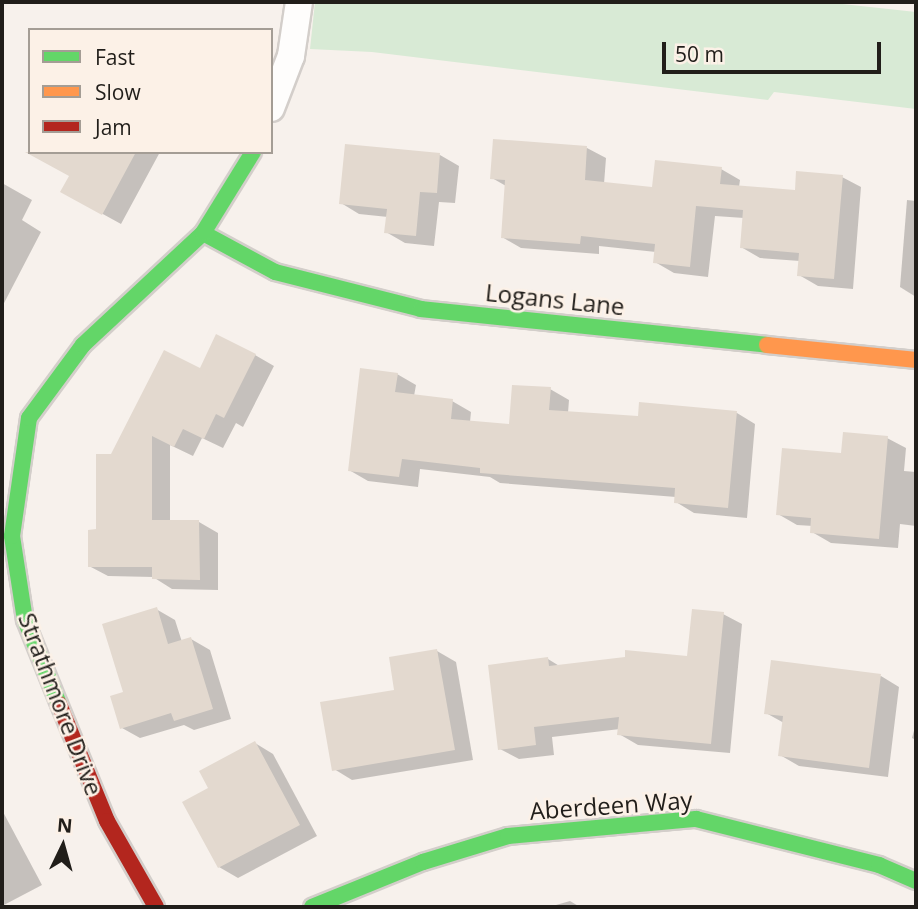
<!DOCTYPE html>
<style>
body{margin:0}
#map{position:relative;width:918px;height:909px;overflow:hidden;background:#f7f1ec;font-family:"Open Sans",sans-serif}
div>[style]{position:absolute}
.green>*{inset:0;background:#d8ead5}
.shadow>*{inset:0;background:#0003}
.building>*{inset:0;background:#e3d9cf}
.roads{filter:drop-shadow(2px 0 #d3ceca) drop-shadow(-2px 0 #d3ceca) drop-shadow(0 2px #d3ceca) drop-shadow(0 -2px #d3ceca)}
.street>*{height:26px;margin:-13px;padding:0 13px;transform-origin:13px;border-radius:13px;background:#fefdfc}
.fast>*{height:16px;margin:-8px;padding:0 8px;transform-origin:8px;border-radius:8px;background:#63d668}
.slow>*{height:16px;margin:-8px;padding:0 8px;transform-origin:8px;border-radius:8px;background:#ff974d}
.jam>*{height:16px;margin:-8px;padding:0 8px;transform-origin:8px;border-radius:8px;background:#b3261e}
span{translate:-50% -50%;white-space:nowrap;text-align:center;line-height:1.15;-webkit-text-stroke:5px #fcf1e7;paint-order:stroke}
.street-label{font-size:24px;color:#211e1a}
.frame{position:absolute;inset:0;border:4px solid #211e1a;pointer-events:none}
.legend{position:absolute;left:28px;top:28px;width:245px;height:126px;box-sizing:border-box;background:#fcf1e7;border:2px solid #a49d95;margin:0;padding:9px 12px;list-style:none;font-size:21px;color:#211e1a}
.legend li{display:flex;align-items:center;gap:14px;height:35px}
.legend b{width:35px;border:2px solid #a49d95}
.north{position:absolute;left:28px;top:811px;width:70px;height:70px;-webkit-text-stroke:5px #fcf1e7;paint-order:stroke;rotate:5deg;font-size:19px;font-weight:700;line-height:28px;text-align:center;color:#211e1a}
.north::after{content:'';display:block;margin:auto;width:24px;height:32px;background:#211e1a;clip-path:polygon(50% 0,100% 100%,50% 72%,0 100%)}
.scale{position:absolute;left:662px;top:42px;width:219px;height:32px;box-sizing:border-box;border:4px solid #211e1a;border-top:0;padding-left:9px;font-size:21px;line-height:24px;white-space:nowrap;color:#211e1a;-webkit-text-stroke:5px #fcf1e7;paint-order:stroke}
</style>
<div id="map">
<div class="green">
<i style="clip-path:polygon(315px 2px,824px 2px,916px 12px,916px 109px,774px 92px,768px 100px,372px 52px,310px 49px)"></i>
</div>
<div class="shadow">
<i style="clip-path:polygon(346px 146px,440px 155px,459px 166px,455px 203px,439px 202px,434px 246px,405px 243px,386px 232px,388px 217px,359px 214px,341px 203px)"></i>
<i style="clip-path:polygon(587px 148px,606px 158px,604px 184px,654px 189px,721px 169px,740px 180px,739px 187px,796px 192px,842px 177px,861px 187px,853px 289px,818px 286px,799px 275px,800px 261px,760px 258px,741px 247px,744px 218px,715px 216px,708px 277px,674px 273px,655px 262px,656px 252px,599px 246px,599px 254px,521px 248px,502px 237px,506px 186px,492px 178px)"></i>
<i style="clip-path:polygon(51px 152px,160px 152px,121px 224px,81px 202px,71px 176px)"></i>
<i style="clip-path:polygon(2px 183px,32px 200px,22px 220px,41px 232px,2px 307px)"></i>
<i style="clip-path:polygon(907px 200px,916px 201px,916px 297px,900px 287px)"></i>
<i style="clip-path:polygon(255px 355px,274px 366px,243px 427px,236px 423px,223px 448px,202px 438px,193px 456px,170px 445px,170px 522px,199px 522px,218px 533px,218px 590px,172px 589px,153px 577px,108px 576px,89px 566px,112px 455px,200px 370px)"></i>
<i style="clip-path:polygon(397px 374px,416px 385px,414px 396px,452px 401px,471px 412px,470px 422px,511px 426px,550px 389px,569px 400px,568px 413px,639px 418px,737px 413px,755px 424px,747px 518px,694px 513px,676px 502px,676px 497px,500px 483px,490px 477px,420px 469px,418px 487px,368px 481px,349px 470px)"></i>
<i style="clip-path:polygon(887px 438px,906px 448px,904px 471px,916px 472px,916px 526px,900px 524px,898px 548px,831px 543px,812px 532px,813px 526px,797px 525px,778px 514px,843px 455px)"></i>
<i style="clip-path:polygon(156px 609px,175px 620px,182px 642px,191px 639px,210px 650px,231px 719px,194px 730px,184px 725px,140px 738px,122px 728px,125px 693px)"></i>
<i style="clip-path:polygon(723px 614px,742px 624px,730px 753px,638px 745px,619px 734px,620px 729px,552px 737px,554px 755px,519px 759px,500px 749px,548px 659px,561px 667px,689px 658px)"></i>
<i style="clip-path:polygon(437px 651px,456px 662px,473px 760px,352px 780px,334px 769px,396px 691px)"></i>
<i style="clip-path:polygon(881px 676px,899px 687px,888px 777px,799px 766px,780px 755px,784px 723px,766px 713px)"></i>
<i style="clip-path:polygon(916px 723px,916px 740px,912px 738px)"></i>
<i style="clip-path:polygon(255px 743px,273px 754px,317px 836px,238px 878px,219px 867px,210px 789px)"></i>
<i style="clip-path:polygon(2px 810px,42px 885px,2px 906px)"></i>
<i style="clip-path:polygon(570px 901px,580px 907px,549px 907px)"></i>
</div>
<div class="building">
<i style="clip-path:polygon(493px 139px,587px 146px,585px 180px,652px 187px,655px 160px,722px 167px,720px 184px,795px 190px,796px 171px,843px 175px,834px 279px,797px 276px,799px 253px,740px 248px,743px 210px,696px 206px,690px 267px,653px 263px,655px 244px,581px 236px,580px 244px,501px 238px,505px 180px,490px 179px)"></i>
<i style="clip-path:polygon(345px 144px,440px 153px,437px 193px,420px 192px,416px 236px,384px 233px,387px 209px,339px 204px)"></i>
<i style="clip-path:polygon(25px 152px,136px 152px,102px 215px,60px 192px,69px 176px)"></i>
<i style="clip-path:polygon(216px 334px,256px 354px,224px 418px,216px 414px,204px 439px,183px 429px,174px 447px,152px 436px,152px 520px,199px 520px,200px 580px,152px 579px,152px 567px,88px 567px,88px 530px,96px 529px,96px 454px,111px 454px,164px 350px,200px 368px)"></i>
<i style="clip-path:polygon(360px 368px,398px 373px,395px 392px,453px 399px,451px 419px,509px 424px,512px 385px,551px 387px,549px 410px,638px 416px,639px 402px,737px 411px,728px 508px,674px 503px,675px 488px,480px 473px,480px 468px,402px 459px,399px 477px,348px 471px)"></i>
<i style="clip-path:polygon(843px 432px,888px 436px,879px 539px,810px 533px,811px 518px,776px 515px,782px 448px,841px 453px)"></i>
<i style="clip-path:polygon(157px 607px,168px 644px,191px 637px,213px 709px,174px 721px,171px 713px,120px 729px,110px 696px,123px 692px,102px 624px)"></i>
<i style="clip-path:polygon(692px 609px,724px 612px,711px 744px,617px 735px,619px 717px,534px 727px,536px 745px,498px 750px,488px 665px,548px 657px,549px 666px,625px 657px,625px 650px,687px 656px)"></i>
<i style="clip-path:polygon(437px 649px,455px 750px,332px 771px,320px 702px,394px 690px,389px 657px)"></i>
<i style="clip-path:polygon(771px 660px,881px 674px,869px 768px,778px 756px,783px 716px,764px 714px)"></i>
<i style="clip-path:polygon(255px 741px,300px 825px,218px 868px,182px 802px,208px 788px,199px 771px)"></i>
</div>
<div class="roads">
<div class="street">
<i style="left:271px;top:108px;width:56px;rotate:-69deg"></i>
<i style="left:291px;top:56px;width:55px;rotate:-81.6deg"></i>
</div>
<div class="fast">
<i style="left:203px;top:233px;width:82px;rotate:28.4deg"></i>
<i style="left:275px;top:272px;width:151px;rotate:14.2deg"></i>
<i style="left:421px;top:309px;width:348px;rotate:5.9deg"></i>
<i style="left:59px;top:704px;width:91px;rotate:-112deg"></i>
<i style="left:25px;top:620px;width:85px;rotate:-98.8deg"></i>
<i style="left:12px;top:536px;width:119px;rotate:-81.8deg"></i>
<i style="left:29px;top:418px;width:91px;rotate:-53.5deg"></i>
<i style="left:83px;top:345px;width:164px;rotate:-43deg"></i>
<i style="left:203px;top:233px;width:95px;rotate:-58.3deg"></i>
<i style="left:312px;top:907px;width:120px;rotate:-22.1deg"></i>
<i style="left:423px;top:862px;width:89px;rotate:-17deg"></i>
<i style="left:508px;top:836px;width:189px;rotate:-5.2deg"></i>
<i style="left:696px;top:819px;width:189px;rotate:14.1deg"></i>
<i style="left:879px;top:865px;width:40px;rotate:23.4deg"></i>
</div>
<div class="slow">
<i style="left:767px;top:345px;width:150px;rotate:5.7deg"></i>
</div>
<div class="jam">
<i style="left:59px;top:704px;width:126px;rotate:67.7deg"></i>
<i style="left:107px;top:821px;width:99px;rotate:60.3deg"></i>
</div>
</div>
<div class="street-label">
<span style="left:555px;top:299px;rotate:6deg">Logans Lane</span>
<span style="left:61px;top:704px;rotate:69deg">Strathmore Drive</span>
<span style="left:611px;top:805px;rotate:-4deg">Aberdeen Way</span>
</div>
<div class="frame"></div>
<ul class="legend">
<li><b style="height:9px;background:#63d668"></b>Fast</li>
<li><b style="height:9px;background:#ff974d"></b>Slow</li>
<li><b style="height:9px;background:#b3261e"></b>Jam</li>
</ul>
<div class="north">N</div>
<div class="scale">50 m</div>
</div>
